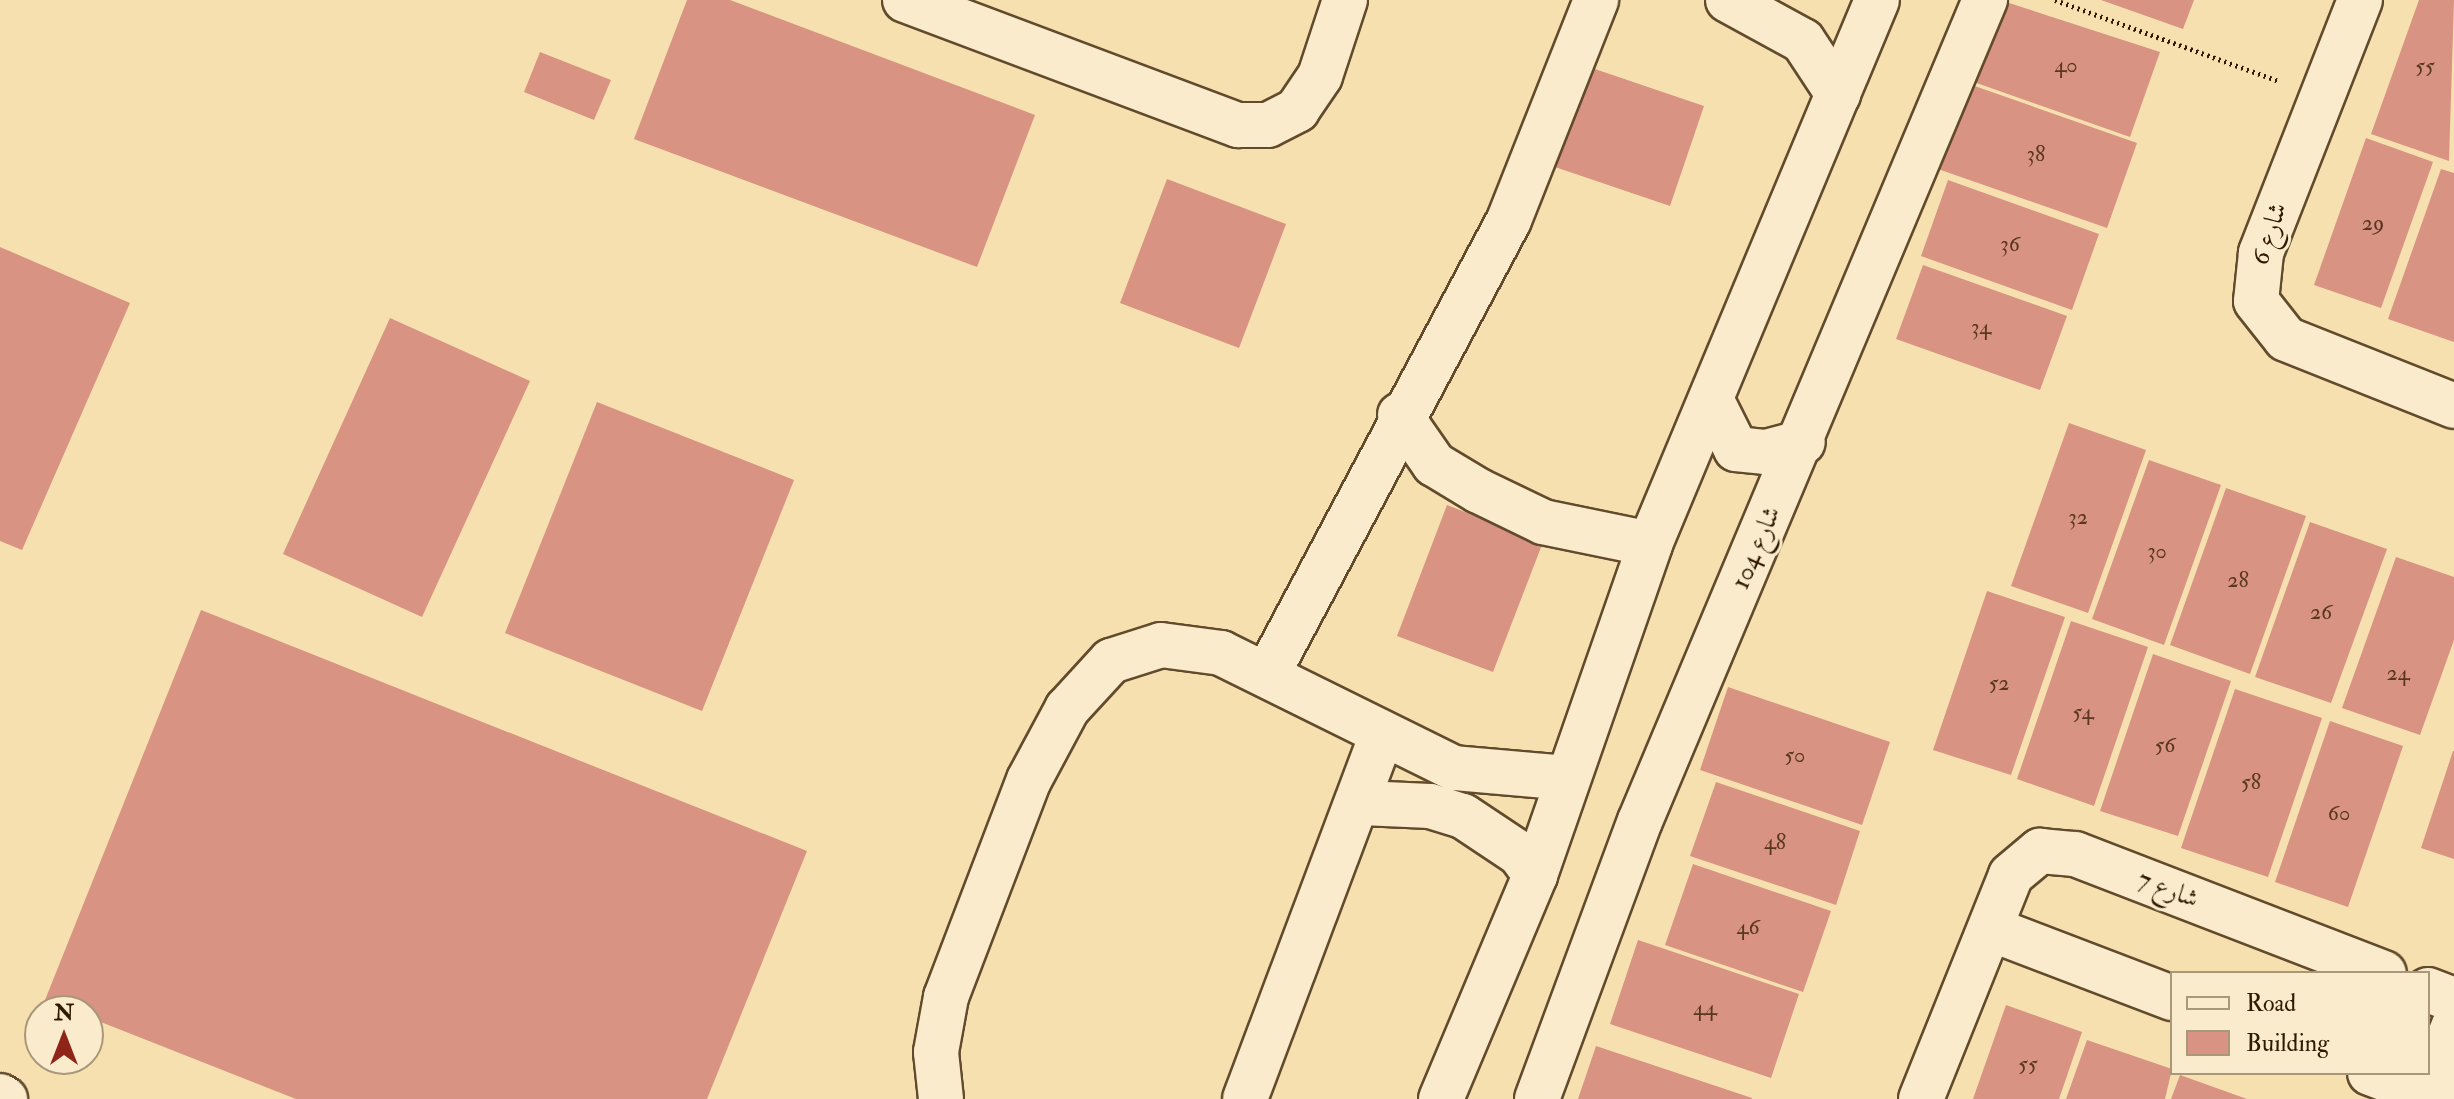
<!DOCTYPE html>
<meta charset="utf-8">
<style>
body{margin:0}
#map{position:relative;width:2454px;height:1099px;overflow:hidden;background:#f6e0b0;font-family:"IM FELL Double Pica",Amiri,serif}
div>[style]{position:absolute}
.building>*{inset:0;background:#d89382}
.path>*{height:5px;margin-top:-2.5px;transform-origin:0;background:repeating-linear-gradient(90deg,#301900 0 2px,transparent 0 6px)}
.roads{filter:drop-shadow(2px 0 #624b2c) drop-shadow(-2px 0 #624b2c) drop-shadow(0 2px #624b2c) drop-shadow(0 -2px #624b2c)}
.minor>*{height:44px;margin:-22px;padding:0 22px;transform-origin:22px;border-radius:22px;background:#f9ebcc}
span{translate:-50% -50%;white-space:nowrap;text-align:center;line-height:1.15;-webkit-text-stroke:6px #f9ebcc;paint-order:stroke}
.number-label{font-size:22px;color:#5a3820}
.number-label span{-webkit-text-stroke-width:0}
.street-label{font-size:26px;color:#301900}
.legend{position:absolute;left:2170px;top:971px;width:260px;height:104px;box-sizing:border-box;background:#f9ebcc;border:2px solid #a9977a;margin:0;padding:10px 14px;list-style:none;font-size:24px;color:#301900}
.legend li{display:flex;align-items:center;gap:16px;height:40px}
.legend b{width:40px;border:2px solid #a9977a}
.north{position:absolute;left:24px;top:995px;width:80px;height:80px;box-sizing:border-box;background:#f9ebcc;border:2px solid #a9977a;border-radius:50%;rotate:0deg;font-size:22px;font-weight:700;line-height:32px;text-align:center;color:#301900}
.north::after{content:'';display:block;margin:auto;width:28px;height:36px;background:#8f2418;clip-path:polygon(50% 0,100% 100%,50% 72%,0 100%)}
</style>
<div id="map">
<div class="building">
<i style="clip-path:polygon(687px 0,730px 0,1035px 115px,977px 267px,634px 139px)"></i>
<i style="clip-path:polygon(2000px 0,2160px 52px,2130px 137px,1971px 81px)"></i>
<i style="clip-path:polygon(2101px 0,2194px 0,2183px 29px)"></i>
<i style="clip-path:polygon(2419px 0,2454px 0,2449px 161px,2371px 134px)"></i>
<i style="clip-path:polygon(540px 52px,611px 80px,594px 120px,524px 92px)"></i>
<i style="clip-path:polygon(1586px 66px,1704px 106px,1670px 206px,1552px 166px)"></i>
<i style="clip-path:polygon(1966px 83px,2137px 143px,2107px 228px,1935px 168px)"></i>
<i style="clip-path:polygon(2366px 138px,2433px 162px,2381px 308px,2314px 285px)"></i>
<i style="clip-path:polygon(2441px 169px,2454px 173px,2454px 342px,2388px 319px)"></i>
<i style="clip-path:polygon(1167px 179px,1286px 224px,1239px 348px,1120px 303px)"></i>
<i style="clip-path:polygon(1948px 180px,2099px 234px,2072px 310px,1921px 256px)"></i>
<i style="clip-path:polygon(0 247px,130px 303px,22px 550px,0 541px)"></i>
<i style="clip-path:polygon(1923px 265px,2067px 316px,2040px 390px,1896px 339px)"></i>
<i style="clip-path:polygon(390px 318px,530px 381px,422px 617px,283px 554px)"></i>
<i style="clip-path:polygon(597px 402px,794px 480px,702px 711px,505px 633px)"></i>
<i style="clip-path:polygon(2069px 423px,2146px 450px,2088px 613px,2011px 586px)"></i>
<i style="clip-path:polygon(2149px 460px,2221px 485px,2164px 645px,2092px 619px)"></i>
<i style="clip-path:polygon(2226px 488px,2306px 516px,2250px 674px,2170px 645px)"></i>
<i style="clip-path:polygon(1447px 505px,1543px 542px,1493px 672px,1397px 636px)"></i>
<i style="clip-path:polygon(2310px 522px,2387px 549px,2331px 703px,2255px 677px)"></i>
<i style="clip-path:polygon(2396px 557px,2454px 577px,2454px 640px,2420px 735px,2342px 708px)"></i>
<i style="clip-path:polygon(1987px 591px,2065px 617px,2011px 775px,1933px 750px)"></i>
<i style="clip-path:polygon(201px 610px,807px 851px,707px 1099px,296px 1099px,45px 1000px)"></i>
<i style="clip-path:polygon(2071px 621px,2148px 647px,2094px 806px,2017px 779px)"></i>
<i style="clip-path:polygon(2153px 654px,2231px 681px,2178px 836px,2100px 811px)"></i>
<i style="clip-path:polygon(1728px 687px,1890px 742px,1862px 825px,1700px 770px)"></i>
<i style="clip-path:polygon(2235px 689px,2322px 718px,2268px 877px,2181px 848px)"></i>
<i style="clip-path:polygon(2330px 721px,2403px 746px,2348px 907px,2275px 882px)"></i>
<i style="clip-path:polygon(2453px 751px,2454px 751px,2454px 859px,2421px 848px)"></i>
<i style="clip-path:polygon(1716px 782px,1860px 831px,1836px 905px,1690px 856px)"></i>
<i style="clip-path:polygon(1693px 864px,1831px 911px,1803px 992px,1665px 945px)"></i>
<i style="clip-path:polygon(1638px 940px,1799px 994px,1771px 1078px,1610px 1024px)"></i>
<i style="clip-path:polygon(2006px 1005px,2082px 1032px,2059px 1099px,1973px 1099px)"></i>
<i style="clip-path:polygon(2087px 1040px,2172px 1069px,2165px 1099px,2066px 1099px)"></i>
<i style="clip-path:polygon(1596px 1046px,1752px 1098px,1752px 1099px,1578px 1099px)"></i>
<i style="clip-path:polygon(2180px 1075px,2247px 1099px,2171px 1099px)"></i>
</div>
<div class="path">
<i style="left:2055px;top:0;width:238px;rotate:19.9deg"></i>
</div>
<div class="roads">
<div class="minor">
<i style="left:905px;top:0;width:356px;rotate:20.6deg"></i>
<i style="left:1238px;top:125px;width:30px"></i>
<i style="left:1268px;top:125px;width:33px;rotate:-27deg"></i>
<i style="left:1297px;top:110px;width:41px;rotate:-55.9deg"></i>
<i style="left:1320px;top:76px;width:80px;rotate:-71.8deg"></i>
<i style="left:1728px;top:0;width:85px;rotate:28.7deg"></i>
<i style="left:1803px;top:41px;width:64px;rotate:56.6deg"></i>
<i style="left:2360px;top:0;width:272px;rotate:111.4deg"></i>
<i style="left:2261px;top:253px;width:48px;rotate:95.9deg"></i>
<i style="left:2256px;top:301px;width:48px;rotate:51.7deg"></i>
<i style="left:2286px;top:339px;width:181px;rotate:21.7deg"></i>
<i style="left:1711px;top:399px;width:56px;rotate:63.4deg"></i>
<i style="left:1736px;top:449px;width:30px;rotate:6deg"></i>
<i style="left:1766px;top:452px;width:38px;rotate:-15deg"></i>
<i style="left:1400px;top:415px;width:60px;rotate:55.2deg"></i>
<i style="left:1434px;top:464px;width:52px;rotate:31deg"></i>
<i style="left:1479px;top:491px;width:71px;rotate:25.8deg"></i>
<i style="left:1543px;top:522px;width:109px;rotate:11.6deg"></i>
<i style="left:1267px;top:675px;width:515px;rotate:-61.99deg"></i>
<i style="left:1509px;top:220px;width:237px;rotate:-68.4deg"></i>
<i style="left:1362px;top:803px;width:68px;rotate:2.5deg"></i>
<i style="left:1430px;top:806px;width:34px;rotate:17deg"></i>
<i style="left:1463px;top:816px;width:69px;rotate:33.7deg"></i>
<i style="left:1520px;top:854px;width:26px;rotate:54deg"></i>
<i style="left:1991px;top:929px;width:194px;rotate:20.9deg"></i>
<i style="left:2428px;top:990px;width:28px;rotate:21deg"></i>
<i style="left:2370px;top:1073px;width:73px;rotate:20.9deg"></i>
<i style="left:2426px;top:1094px;width:74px;rotate:-67.9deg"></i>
<i style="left:0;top:1096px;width:6px;rotate:31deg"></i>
<i style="left:941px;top:1099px;width:47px;rotate:-96.1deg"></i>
<i style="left:936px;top:1052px;width:56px;rotate:-79.7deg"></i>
<i style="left:946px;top:997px;width:232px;rotate:-69.1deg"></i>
<i style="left:1029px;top:780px;width:81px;rotate:-61.8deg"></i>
<i style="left:1067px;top:709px;width:65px;rotate:-47.5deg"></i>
<i style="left:1111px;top:661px;width:52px;rotate:-17.7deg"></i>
<i style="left:1161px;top:645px;width:61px;rotate:7.6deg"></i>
<i style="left:1221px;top:653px;width:260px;rotate:26.3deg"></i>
<i style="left:1454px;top:768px;width:114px;rotate:5deg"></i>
<i style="left:1245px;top:1099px;width:387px;rotate:-69.4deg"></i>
<i style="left:1441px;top:1099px;width:243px;rotate:-67.2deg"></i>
<i style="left:1535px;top:875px;width:350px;rotate:-70.8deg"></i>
<i style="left:1650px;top:544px;width:589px;rotate:-67.35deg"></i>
<i style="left:1537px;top:1099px;width:296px;rotate:-69.7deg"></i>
<i style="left:1640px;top:821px;width:891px;rotate:-67.21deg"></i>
<i style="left:1921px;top:1099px;width:241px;rotate:-68.1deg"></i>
<i style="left:2011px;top:875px;width:38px;rotate:-40deg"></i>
<i style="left:2040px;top:851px;width:35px;rotate:5deg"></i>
<i style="left:2075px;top:854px;width:331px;rotate:21.1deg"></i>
</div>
</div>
<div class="number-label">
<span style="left:2066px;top:66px">40</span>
<span style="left:2425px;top:67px">55</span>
<span style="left:2036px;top:155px">38</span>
<span style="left:2373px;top:224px">29</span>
<span style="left:2010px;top:245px">36</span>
<span style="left:1981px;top:328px">34</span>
<span style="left:2078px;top:518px">32</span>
<span style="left:2157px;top:552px">30</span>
<span style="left:2238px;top:581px">28</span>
<span style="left:2321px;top:613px">26</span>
<span style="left:2398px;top:674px">24</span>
<span style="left:1999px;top:684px">52</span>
<span style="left:2083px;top:713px">54</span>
<span style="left:2165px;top:746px">56</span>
<span style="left:1795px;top:756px">50</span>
<span style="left:2251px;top:783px">58</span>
<span style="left:2339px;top:814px">60</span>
<span style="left:1775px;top:843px">48</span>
<span style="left:1748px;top:928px">46</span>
<span style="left:1705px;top:1009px">44</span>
<span style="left:2028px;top:1065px">55</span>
</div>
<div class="street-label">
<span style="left:2270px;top:234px;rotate:-72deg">شارع 6</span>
<span style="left:1757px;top:548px;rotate:-67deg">شارع 104</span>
<span style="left:2168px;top:890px;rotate:21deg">شارع 7</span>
</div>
<ul class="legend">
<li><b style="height:10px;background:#f9ebcc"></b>Road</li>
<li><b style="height:22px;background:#d89382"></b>Building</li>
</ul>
<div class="north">N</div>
</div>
